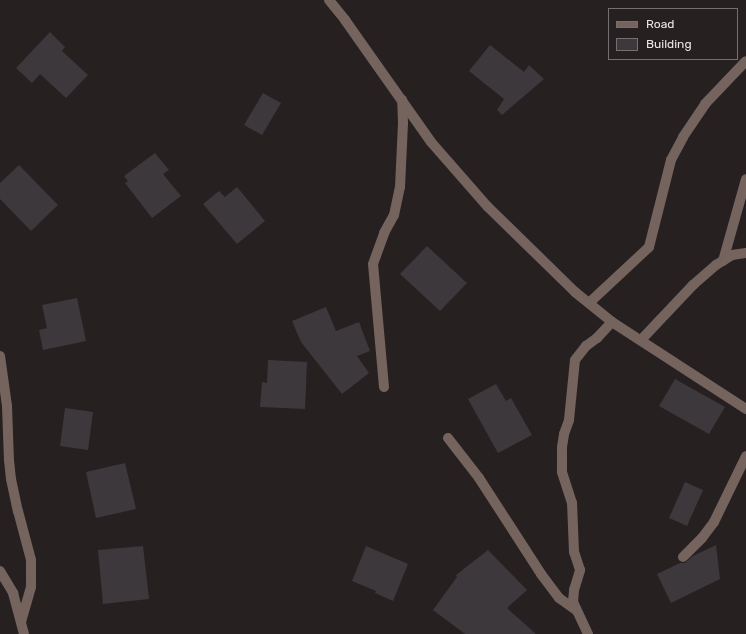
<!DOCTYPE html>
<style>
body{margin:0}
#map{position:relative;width:746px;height:634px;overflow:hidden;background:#262021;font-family:Rubik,sans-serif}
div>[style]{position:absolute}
.building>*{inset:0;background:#3c383c}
.street>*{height:10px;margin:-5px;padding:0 5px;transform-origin:5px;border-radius:5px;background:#75635e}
span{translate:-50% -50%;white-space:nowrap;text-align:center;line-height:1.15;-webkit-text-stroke:3px #262021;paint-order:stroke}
.legend{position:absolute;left:608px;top:8px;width:130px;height:52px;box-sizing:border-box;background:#262021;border:1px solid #746f70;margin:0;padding:5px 7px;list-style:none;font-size:12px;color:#eae6e7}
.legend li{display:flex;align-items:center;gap:8px;height:20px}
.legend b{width:20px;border:1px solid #746f70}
</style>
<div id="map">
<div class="building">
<i style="clip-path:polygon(50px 32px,65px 47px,62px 51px,88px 75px,66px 98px,40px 74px,32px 83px,16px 68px)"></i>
<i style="clip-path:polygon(490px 45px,524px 72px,529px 65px,544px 79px,502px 115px,497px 110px,504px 99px,469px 71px)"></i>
<i style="clip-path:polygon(263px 93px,281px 103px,262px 135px,244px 125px)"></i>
<i style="clip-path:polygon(155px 153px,169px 170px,163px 174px,181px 196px,152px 218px,125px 183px,128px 181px,124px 176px)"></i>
<i style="clip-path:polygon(19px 165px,58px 205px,31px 231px,0 199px,0 183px)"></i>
<i style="clip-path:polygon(237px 187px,265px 221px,237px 244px,203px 204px,219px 191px,225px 197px)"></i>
<i style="clip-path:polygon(427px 246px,467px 283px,440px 311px,400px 274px)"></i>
<i style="clip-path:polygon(77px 298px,86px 341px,43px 350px,39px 330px,47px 328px,42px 305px)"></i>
<i style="clip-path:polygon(326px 307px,336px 331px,359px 322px,370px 351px,357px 356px,369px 373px,342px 394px,301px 342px,292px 321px)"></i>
<i style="clip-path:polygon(268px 360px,307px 362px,305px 409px,260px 407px,262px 382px,267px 383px)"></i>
<i style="clip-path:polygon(675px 379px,725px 407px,709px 434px,659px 406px)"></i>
<i style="clip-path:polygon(496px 384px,506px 401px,511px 398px,532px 435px,498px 453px,468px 399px)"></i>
<i style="clip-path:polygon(65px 408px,93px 412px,88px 450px,60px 446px)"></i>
<i style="clip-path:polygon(125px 463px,136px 509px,96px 518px,86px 472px)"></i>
<i style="clip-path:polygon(685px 482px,703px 490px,687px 526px,669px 518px)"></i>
<i style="clip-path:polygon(716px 545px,720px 579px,671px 603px,657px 574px,680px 563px,685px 563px,693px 556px)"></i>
<i style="clip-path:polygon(143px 546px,149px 599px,103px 604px,98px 550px)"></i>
<i style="clip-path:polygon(366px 546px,408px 564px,393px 601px,375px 593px,376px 591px,352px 581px)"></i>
<i style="clip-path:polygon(488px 550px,527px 590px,507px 608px,536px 634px,465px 634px,433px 610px,457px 577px,456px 575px)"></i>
</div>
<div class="street">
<i style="left:329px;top:0;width:26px;rotate:51deg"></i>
<i style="left:345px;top:20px;width:149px;rotate:54.8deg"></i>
<i style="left:431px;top:142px;width:86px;rotate:48.8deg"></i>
<i style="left:488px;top:207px;width:122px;rotate:44.3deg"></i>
<i style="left:575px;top:292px;width:48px;rotate:39deg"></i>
<i style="left:612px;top:322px;width:160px;rotate:33deg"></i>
<i style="left:723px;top:261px;width:85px;rotate:-74.3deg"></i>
<i style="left:589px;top:303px;width:82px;rotate:-43deg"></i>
<i style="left:649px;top:247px;width:90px;rotate:-75.8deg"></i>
<i style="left:671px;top:160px;width:26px;rotate:-62deg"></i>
<i style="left:683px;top:137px;width:40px;rotate:-56deg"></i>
<i style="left:705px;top:104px;width:59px;rotate:-46.4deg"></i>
<i style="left:641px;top:340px;width:76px;rotate:-46.6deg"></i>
<i style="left:693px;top:285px;width:30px;rotate:-41deg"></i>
<i style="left:716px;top:265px;width:19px;rotate:-32deg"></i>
<i style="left:732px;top:255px;width:14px;rotate:-8deg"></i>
<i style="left:0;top:356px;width:50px;rotate:82deg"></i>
<i style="left:7px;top:406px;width:54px;rotate:87.9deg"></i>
<i style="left:9px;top:460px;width:19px;rotate:84deg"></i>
<i style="left:11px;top:479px;width:33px;rotate:78deg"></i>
<i style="left:18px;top:511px;width:51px;rotate:75.1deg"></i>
<i style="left:31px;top:560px;width:27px;rotate:90deg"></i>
<i style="left:31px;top:587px;width:36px;rotate:106deg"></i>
<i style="left:384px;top:387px;width:123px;rotate:-95.1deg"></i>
<i style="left:373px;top:264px;width:33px;rotate:-70deg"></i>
<i style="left:384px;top:233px;width:21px;rotate:-61deg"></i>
<i style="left:394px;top:215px;width:29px;rotate:-78deg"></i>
<i style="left:400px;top:187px;width:64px;rotate:-87.3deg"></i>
<i style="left:403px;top:123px;width:23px;rotate:-92deg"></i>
<i style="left:448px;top:438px;width:51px;rotate:52.2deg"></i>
<i style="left:479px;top:478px;width:114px;rotate:57.1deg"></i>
<i style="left:541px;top:574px;width:30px;rotate:53deg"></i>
<i style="left:559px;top:598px;width:21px;rotate:35deg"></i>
<i style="left:683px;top:557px;width:27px;rotate:-45deg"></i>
<i style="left:702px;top:538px;width:20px;rotate:-53deg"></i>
<i style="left:714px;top:522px;width:73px;rotate:-64.1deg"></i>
<i style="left:0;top:571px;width:26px;rotate:59deg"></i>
<i style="left:13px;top:593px;width:42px;rotate:75deg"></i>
<i style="left:588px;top:634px;width:35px;rotate:-115deg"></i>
<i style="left:573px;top:602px;width:12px;rotate:-85deg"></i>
<i style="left:574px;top:590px;width:21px;rotate:-73deg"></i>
<i style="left:580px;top:570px;width:19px;rotate:-108deg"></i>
<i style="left:574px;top:552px;width:49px;rotate:-92.3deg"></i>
<i style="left:572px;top:503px;width:33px;rotate:-108deg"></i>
<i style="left:562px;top:472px;width:25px;rotate:-90deg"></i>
<i style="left:562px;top:447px;width:13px;rotate:-81deg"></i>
<i style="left:564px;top:434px;width:15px;rotate:-70deg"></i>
<i style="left:569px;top:420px;width:60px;rotate:-84.3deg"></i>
<i style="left:575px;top:360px;width:18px;rotate:-52deg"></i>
<i style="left:586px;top:346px;width:14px;rotate:-36deg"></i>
<i style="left:597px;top:338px;width:22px;rotate:-47deg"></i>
</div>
<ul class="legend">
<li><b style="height:5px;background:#75635e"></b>Road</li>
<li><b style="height:11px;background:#3c383c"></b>Building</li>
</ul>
</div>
